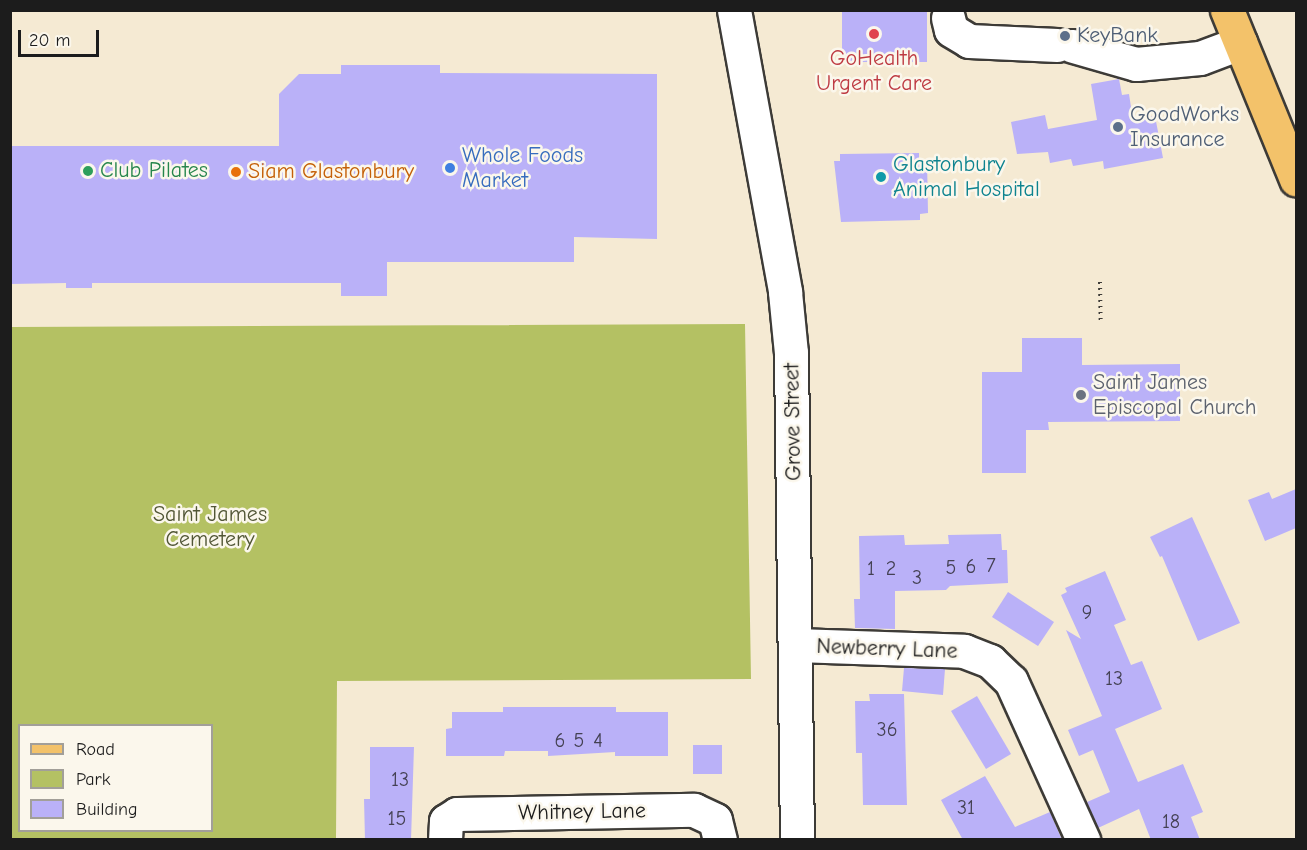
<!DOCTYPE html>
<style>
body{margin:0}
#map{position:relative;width:1307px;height:850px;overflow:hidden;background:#f5ead3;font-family:"Comic Neue",sans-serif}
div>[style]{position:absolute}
.green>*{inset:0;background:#b4c163}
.building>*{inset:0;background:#bab1f8}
.path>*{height:4px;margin-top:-2px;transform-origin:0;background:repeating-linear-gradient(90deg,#3d3b37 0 1.5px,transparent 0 6px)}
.roads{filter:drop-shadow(2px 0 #3d3b37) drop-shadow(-2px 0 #3d3b37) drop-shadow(0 2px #3d3b37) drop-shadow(0 -2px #3d3b37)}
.minor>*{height:33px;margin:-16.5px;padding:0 16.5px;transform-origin:16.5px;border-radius:16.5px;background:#fff}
.major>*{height:33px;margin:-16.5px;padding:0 16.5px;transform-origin:16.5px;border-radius:16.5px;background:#f3c26a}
.dots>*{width:16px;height:16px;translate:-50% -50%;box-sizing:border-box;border:3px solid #fbf7ec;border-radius:50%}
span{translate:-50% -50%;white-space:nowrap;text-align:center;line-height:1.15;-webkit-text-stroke:5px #fbf7ec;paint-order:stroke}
.number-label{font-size:20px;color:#444153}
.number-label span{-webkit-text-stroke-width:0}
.service-label{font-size:22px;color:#4e5e75}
.left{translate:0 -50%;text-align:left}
.health-label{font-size:22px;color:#be3a42}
.shop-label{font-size:22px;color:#366cbe}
.culture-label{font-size:22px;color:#0d838f}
.leisure-label{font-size:22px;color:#27864d}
.food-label{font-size:22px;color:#c56008}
.worship-label{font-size:22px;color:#5b616d}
.street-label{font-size:22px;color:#1c1c1c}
.park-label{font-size:22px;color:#515635}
.frame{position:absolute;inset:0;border:12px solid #1c1c1c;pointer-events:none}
.legend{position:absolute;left:18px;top:724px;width:195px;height:108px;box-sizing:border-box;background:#fbf7ec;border:2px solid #a29f99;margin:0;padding:8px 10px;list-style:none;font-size:18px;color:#1c1c1c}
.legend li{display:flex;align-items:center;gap:12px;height:30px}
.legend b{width:30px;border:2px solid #a29f99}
.scale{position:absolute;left:18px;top:30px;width:81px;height:27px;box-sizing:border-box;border:3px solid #1c1c1c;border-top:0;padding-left:8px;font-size:18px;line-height:21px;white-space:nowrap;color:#1c1c1c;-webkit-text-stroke:4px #fbf7ec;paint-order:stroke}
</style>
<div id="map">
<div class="green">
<i style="clip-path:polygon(evenodd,745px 324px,751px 679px,337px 681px,336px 839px,11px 839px,11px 327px,745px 324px,20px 726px,212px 726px,212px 830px,20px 830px,20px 726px)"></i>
</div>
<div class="building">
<i style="clip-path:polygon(842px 10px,927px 10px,927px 62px,842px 62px)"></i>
<i style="clip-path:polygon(341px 65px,440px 65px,440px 73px,657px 74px,657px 239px,574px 237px,574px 262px,387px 262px,387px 296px,341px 296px,341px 283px,92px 283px,92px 288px,66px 288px,66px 283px,10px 284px,10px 146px,279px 146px,279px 94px,299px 74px,341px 74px)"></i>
<i style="clip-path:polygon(1119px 79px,1122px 95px,1129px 94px,1133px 120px,1155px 116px,1163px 158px,1104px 169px,1103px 161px,1073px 166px,1071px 159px,1050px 163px,1048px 152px,1017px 154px,1011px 122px,1045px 115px,1048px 129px,1097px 120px,1091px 84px)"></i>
<i style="clip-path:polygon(919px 153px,919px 160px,927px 159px,928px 213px,920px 214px,920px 220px,841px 222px,834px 161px,840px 161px,840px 154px)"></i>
<i style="clip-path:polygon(1022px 338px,1082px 338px,1082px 365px,1180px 364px,1180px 421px,1048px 422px,1049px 430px,1026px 430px,1026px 473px,982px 473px,982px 372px,1022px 372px)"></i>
<i style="clip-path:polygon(1296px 489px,1296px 528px,1265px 541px,1248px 500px,1269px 492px,1272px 499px)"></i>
<i style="clip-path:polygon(1192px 517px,1240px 623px,1198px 641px,1162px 556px,1160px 557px,1150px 537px)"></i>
<i style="clip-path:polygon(1001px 534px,1002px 550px,1007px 550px,1008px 583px,950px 586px,946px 590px,895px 591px,895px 629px,855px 628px,854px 599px,860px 599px,859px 536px,904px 535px,905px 545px,949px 544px,948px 535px)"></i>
<i style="clip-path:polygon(1105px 571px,1126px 620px,1114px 625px,1131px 665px,1142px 661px,1162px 709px,1115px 729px,1138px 782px,1183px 764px,1203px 812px,1191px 817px,1200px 840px,1151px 840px,1139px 809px,1098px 828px,1087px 802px,1110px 792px,1093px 750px,1079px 756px,1068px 730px,1102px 716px,1066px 630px,1081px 639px,1061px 595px,1067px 592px,1065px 588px)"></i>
<i style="clip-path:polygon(1008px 592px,1054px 622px,1038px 646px,992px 617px)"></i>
<i style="clip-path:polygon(904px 668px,945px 669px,943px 695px,902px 691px)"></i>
<i style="clip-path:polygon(869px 694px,904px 694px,907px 805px,863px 805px,862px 753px,856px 753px,855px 701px,870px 701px)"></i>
<i style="clip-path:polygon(977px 696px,1011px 754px,986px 769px,951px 711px)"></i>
<i style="clip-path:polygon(503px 707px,616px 707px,616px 712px,668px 712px,668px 756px,615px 756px,615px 752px,548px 756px,548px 751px,505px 751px,504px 756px,446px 756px,446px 729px,452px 728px,452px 712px,503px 712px)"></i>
<i style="clip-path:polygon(693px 745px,722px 745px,722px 774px,693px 774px)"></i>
<i style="clip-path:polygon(370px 747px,414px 747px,411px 840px,365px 840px,364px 799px,370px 799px)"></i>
<i style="clip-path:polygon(985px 776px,1015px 827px,1050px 812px,1062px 840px,963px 840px,941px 800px)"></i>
</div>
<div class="path">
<i style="left:1100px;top:282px;width:39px;rotate:89deg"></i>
</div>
<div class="roads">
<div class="minor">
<i style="left:734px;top:10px;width:287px;rotate:79.7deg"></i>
<i style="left:785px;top:292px;width:61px;rotate:84.4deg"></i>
<i style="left:791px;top:353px;width:487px;rotate:89.3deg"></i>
<i style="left:948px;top:18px;width:12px;rotate:76deg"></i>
<i style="left:951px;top:30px;width:21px;rotate:31deg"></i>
<i style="left:969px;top:41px;width:88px;rotate:2.6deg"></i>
<i style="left:1073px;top:46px;width:66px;rotate:15.9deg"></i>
<i style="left:1136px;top:64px;width:64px;rotate:-5.4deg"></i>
<i style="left:1200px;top:58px;width:43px;rotate:-20.6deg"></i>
<i style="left:796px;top:645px;width:168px;rotate:2deg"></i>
<i style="left:964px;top:651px;width:28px;rotate:21deg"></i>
<i style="left:990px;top:661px;width:29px;rotate:44deg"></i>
<i style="left:1011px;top:681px;width:175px;rotate:65.6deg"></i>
<i style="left:445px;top:840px;width:19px;rotate:-87deg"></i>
<i style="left:446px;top:821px;width:13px;rotate:-32deg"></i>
<i style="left:457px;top:814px;width:237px;rotate:-1deg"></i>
<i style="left:694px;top:810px;width:23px;rotate:25deg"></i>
<i style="left:715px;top:820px;width:21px;rotate:76deg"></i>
</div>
<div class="major">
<i style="left:1227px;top:10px;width:183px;rotate:67.8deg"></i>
</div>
</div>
<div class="dots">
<i style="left:874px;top:34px;background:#e0444e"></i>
<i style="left:1065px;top:36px;background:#5c6f8a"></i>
<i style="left:1118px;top:127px;background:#5c6f8a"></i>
<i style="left:450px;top:168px;background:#3f7fe0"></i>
<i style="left:88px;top:171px;background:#2e9e5b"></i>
<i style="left:236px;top:172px;background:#e8710a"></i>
<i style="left:881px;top:177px;background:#0f9aa8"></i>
<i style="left:1081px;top:395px;background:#6b7280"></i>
</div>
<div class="number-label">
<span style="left:991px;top:565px">7</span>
<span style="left:971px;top:566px">6</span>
<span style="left:951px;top:567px">5</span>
<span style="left:871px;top:568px">1</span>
<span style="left:891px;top:568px">2</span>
<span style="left:917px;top:577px">3</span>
<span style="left:1087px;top:612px">9</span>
<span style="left:1114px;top:678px">13</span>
<span style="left:887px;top:729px">36</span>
<span style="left:560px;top:740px">6</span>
<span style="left:579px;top:740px">5</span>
<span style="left:598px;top:740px">4</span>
<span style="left:400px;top:779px">13</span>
<span style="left:966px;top:807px">31</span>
<span style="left:397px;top:818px">15</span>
<span style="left:1171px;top:821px">18</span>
</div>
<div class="service-label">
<span class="left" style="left:1077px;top:36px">KeyBank</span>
<span class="left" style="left:1130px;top:127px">GoodWorks<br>Insurance</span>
</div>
<div class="health-label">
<span style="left:874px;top:71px">GoHealth<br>Urgent Care</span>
</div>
<div class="shop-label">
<span class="left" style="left:462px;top:168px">Whole Foods<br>Market</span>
</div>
<div class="culture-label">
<span class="left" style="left:893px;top:177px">Glastonbury<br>Animal Hospital</span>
</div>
<div class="leisure-label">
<span class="left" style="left:100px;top:171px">Club Pilates</span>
</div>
<div class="food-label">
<span class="left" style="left:248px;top:172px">Siam Glastonbury</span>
</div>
<div class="worship-label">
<span class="left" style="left:1093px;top:395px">Saint James<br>Episcopal Church</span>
</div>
<div class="street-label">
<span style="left:793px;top:422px;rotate:-91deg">Grove Street</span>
<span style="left:887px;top:649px;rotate:2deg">Newberry Lane</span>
<span style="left:582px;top:812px;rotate:-1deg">Whitney Lane</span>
</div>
<div class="park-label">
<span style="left:210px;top:527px">Saint James<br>Cemetery</span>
</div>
<div class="frame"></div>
<ul class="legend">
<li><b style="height:8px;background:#f3c26a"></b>Road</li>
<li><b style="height:16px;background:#b4c163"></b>Park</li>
<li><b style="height:16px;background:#bab1f8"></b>Building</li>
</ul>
<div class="scale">20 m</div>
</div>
